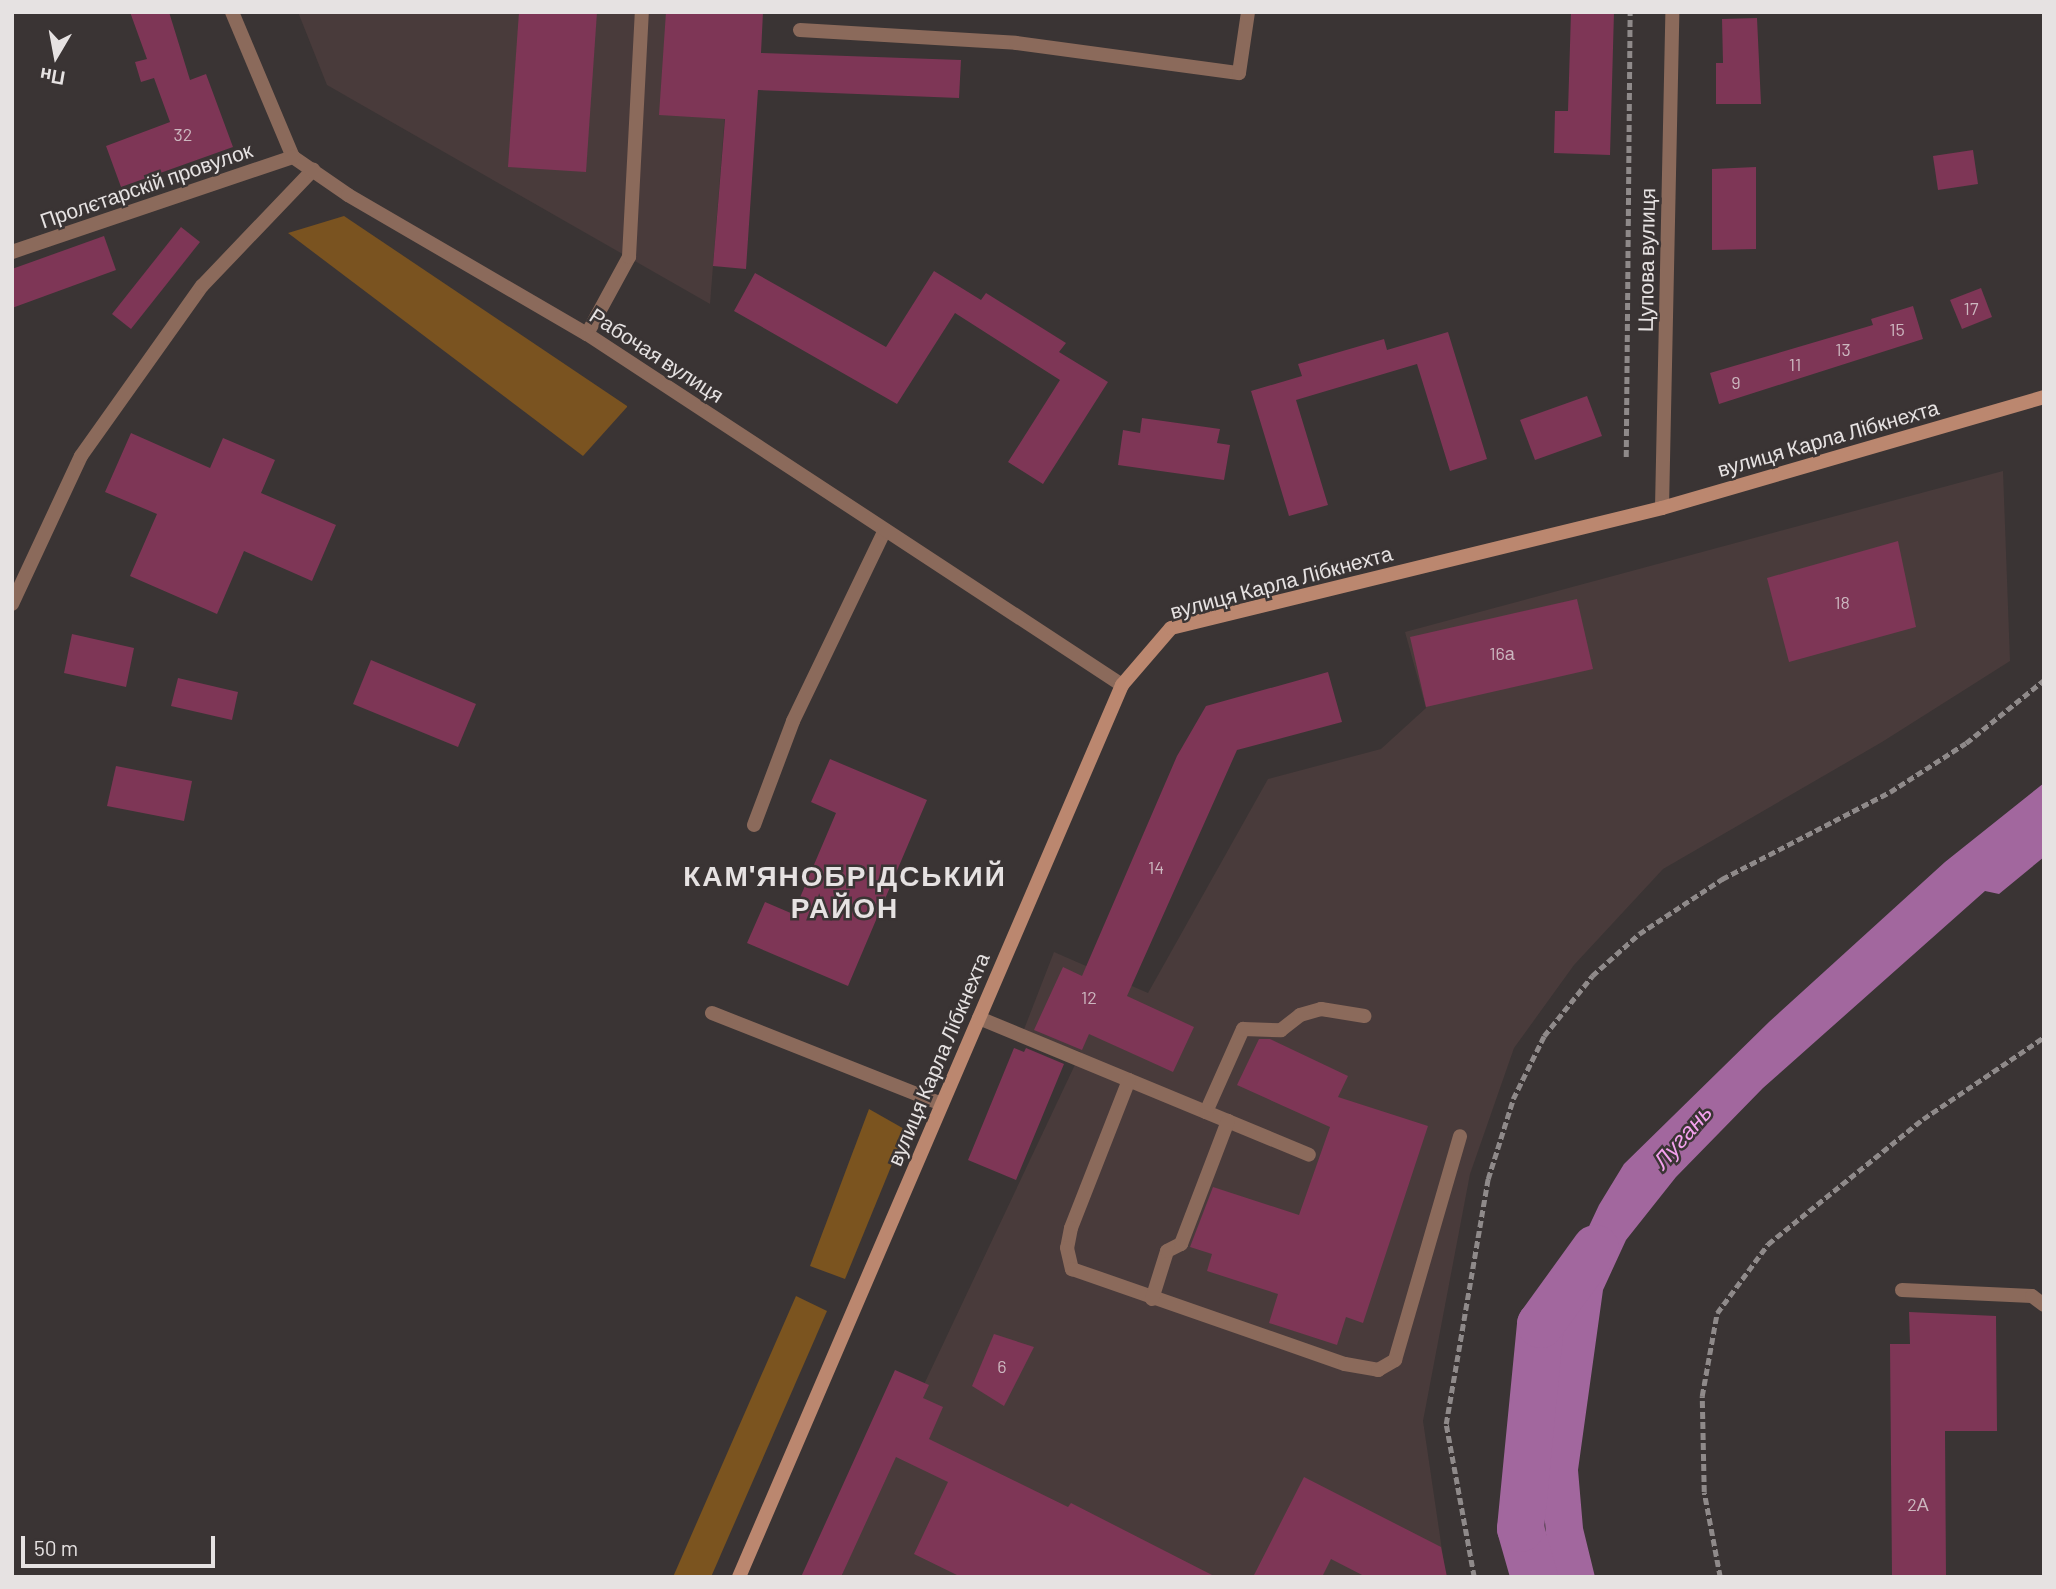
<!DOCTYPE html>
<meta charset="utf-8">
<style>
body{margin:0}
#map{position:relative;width:2056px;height:1589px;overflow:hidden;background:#3a3434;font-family:Barlow,sans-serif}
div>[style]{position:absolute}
.built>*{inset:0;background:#493b3b}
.green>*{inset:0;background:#7a5320}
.forest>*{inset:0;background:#7b541f}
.water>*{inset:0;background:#a2679e}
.river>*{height:47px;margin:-23.5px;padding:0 23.5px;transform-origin:23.5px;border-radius:23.5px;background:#a2679e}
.building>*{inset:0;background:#7e3656}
.path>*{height:4.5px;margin-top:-2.25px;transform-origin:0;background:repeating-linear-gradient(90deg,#8f8a8a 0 7px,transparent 0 10.5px)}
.lane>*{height:14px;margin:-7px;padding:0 7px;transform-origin:7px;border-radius:7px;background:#8b6a5b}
.street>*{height:14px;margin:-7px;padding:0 7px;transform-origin:7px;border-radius:7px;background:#8b6a5b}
.secondary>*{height:14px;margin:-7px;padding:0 7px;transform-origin:7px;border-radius:7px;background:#bb876f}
span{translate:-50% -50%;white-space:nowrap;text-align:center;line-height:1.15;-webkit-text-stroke:5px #3a3434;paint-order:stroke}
.number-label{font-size:18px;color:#ccb7bf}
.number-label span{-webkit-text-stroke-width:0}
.street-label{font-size:21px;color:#e6e2e2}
.water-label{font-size:23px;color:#f3a1ed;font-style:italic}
.district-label{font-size:28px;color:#e6e2e2;font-weight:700;letter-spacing:2px}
.frame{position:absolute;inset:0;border:14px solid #e6e2e2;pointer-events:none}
.north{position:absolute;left:21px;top:21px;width:70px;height:70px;-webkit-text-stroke:5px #3a3434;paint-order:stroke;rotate:190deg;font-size:19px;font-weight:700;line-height:28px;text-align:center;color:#e6e2e2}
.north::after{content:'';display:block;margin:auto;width:24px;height:32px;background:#e6e2e2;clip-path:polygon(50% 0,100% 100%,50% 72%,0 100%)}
.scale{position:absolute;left:21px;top:1536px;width:194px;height:32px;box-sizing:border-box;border:4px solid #e6e2e2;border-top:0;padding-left:9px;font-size:21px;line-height:24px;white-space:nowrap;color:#e6e2e2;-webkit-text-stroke:5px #3a3434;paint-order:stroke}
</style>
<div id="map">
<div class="built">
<i style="clip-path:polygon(298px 12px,733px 12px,710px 304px,327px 85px)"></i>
<i style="clip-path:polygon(2003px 471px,2010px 661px,1882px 742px,1663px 869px,1574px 965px,1514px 1048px,1470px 1174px,1423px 1421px,1446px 1577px,841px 1577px,919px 1395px,1081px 1052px,1023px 1032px,1054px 952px,1148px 993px,1268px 779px,1381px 749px,1426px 708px,1405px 632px)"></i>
</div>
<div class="green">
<i style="clip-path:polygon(344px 216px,627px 406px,627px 407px,583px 456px,288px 233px)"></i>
</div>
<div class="forest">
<i style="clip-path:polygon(869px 1109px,906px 1130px,845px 1279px,810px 1266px)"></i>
<i style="clip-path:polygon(796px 1296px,827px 1311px,711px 1577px,673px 1577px)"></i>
</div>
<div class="water">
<i style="clip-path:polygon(2044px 783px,2044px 857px,1999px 894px,1985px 891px,1763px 1088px,1676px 1177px,1626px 1240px,1603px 1290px,1578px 1470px,1583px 1528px,1595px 1577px,1550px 1577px,1538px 1445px,1556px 1345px,1554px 1314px,1561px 1286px,1599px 1205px,1624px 1164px,1769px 1022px,1945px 862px)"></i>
</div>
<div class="river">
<i style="left:1534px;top:1577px;width:51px;rotate:-105.9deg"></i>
<i style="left:1520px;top:1528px;width:205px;rotate:-84.4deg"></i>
<i style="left:1540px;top:1324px;width:94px;rotate:-54.1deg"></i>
</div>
<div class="building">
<i style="clip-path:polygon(130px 12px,169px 12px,190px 80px,206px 74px,233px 147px,121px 187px,106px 146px,170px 122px,154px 78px,141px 82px,135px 62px,147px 59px)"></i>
<i style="clip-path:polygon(519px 12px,597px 12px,586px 172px,508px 167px)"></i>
<i style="clip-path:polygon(666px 12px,763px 12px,761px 53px,961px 60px,959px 98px,758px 90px,746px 269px,713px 266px,725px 119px,659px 115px)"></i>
<i style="clip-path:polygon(1571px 12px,1614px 12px,1610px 155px,1554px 153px,1555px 111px,1568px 111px)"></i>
<i style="clip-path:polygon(1757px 18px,1761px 104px,1716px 104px,1716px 63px,1723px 63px,1722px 19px)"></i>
<i style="clip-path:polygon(1973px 150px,1978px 184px,1938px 190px,1933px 156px)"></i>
<i style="clip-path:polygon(1756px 167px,1756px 249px,1712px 250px,1712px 169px)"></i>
<i style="clip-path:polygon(181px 227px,200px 242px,131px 329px,112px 314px)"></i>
<i style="clip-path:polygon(104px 236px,116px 270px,12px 308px,12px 269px)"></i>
<i style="clip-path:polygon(934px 271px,981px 300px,986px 293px,1066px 343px,1059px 352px,1108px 382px,1043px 484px,1008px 462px,1060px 380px,955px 313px,897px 404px,734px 311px,755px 273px,886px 347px)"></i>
<i style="clip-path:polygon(1981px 288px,1992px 317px,1962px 329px,1950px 300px)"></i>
<i style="clip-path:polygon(1913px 306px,1923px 339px,1719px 404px,1710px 373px,1873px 325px,1871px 319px)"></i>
<i style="clip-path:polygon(1448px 332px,1487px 459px,1450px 471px,1417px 364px,1296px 400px,1328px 505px,1289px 516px,1251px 391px,1302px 376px,1298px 364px,1384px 339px,1387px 350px)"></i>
<i style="clip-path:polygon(1587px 396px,1602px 436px,1535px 460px,1520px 420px)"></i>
<i style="clip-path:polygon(1142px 418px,1220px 429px,1217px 443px,1230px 445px,1224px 480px,1118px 465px,1123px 430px,1140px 433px)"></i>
<i style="clip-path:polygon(131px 433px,210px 468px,223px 438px,275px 460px,261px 493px,336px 525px,312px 581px,244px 551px,217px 614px,130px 576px,157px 514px,105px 492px)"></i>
<i style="clip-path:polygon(1898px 541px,1916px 627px,1789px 662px,1767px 578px)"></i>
<i style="clip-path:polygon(1577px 599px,1593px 669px,1426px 707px,1410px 637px)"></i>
<i style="clip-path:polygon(72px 634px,134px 648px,126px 687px,64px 673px)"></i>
<i style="clip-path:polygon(371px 660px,476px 704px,458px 747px,353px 704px)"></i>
<i style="clip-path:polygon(1328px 672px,1342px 722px,1237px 750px,1127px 996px,1194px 1027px,1173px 1072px,1089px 1034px,1082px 1050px,1034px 1030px,1063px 967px,1082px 976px,1177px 756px,1206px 706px)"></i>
<i style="clip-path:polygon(178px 678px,238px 692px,232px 720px,171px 706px)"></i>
<i style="clip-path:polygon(830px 759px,927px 800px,848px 986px,747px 943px,765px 902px,793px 914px,836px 813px,811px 802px)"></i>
<i style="clip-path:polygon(116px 766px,192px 781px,184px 821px,107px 806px)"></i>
<i style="clip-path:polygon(1259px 1039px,1270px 1039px,1348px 1076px,1338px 1097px,1428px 1126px,1363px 1323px,1346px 1317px,1337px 1345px,1269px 1323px,1278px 1294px,1207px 1271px,1212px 1254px,1190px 1247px,1213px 1187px,1299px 1215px,1330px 1127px,1237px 1085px)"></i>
<i style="clip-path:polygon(1014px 1048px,1024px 1052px,1026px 1048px,1064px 1064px,1016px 1180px,968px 1160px)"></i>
<i style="clip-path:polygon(1909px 1312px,1996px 1316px,1997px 1431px,1945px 1431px,1946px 1577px,1892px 1577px,1890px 1344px,1910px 1344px)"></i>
<i style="clip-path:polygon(994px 1334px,1034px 1347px,1004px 1406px,972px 1386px)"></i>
<i style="clip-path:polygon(895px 1370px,929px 1385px,923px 1398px,943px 1407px,929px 1439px,1068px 1507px,1071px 1503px,1216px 1577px,961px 1577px,914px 1554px,948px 1482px,896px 1457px,841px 1577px,801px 1577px)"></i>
<i style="clip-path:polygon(1304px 1477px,1441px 1547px,1447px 1577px,1366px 1577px,1331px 1559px,1322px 1577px,1253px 1577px)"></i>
</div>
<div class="path">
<i style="left:1626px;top:457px;width:445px;rotate:-89.5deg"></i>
<i style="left:1474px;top:1577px;width:156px;rotate:-100.4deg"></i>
<i style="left:1446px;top:1424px;width:249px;rotate:-80.3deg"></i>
<i style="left:1488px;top:1179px;width:84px;rotate:-72.6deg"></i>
<i style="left:1513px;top:1099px;width:70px;rotate:-63.8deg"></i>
<i style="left:1544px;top:1036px;width:77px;rotate:-51.3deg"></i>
<i style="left:1592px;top:976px;width:63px;rotate:-41.8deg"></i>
<i style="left:1639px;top:934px;width:100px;rotate:-33.5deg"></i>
<i style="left:1722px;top:879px;width:189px;rotate:-27.4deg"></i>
<i style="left:1890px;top:792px;width:90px;rotate:-32.8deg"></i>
<i style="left:1966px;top:743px;width:100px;rotate:-38.9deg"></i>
<i style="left:1720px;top:1577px;width:86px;rotate:-100.7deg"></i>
<i style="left:1704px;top:1492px;width:96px;rotate:-91.2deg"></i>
<i style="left:1702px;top:1396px;width:84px;rotate:-79.8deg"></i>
<i style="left:1717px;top:1313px;width:86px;rotate:-53.5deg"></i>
<i style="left:1768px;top:1244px;width:199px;rotate:-38.9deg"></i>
<i style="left:1923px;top:1119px;width:146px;rotate:-34.1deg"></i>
</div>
<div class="lane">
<i style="left:800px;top:30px;width:216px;rotate:3.4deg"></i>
<i style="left:1016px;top:43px;width:225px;rotate:7.7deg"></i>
<i style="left:1239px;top:73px;width:62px;rotate:-81.6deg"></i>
<i style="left:587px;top:334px;width:88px;rotate:-61.4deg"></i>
<i style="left:629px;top:257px;width:245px;rotate:-87deg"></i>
<i style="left:12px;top:604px;width:163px;rotate:-65deg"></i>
<i style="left:81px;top:456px;width:209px;rotate:-54.6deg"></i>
<i style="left:202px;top:286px;width:161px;rotate:-46.3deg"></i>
<i style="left:754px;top:825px;width:111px;rotate:-69.4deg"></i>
<i style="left:793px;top:721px;width:212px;rotate:-64.3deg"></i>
<i style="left:712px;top:1013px;width:247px;rotate:21.6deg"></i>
<i style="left:979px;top:1018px;width:357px;rotate:22.5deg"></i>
<i style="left:1129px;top:1080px;width:159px;rotate:111.4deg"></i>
<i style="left:1071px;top:1228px;width:20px;rotate:101deg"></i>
<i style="left:1067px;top:1248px;width:22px;rotate:77deg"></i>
<i style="left:1072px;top:1269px;width:289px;rotate:19.2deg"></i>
<i style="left:1345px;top:1364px;width:34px;rotate:10deg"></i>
<i style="left:1378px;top:1370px;width:20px;rotate:-30deg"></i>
<i style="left:1395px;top:1360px;width:233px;rotate:-73.8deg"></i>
<i style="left:1206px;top:1112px;width:91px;rotate:-66deg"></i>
<i style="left:1243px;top:1029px;width:38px;rotate:2deg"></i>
<i style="left:1281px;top:1030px;width:24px;rotate:-38deg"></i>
<i style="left:1300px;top:1015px;width:22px;rotate:-16deg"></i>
<i style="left:1321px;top:1009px;width:44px;rotate:9.2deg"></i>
<i style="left:1902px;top:1290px;width:130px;rotate:2.6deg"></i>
<i style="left:2032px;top:1296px;width:15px;rotate:37deg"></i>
<i style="left:1152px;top:1299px;width:50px;rotate:-72.6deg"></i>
<i style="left:1167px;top:1251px;width:16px;rotate:-27deg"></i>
<i style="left:1181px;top:1244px;width:132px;rotate:-69.1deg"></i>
</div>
<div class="street">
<i style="left:232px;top:12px;width:157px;rotate:67.2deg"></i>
<i style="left:293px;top:157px;width:67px;rotate:34.6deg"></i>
<i style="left:348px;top:195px;width:276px;rotate:30.2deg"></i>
<i style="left:587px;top:334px;width:640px;rotate:33.27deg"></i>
<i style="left:12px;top:252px;width:297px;rotate:-18.7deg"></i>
<i style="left:1662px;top:508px;width:496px;rotate:-88.8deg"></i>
</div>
<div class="secondary">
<i style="left:739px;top:1577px;width:971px;rotate:-66.76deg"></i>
<i style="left:1122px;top:685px;width:75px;rotate:-49.3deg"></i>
<i style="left:1171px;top:628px;width:505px;rotate:-13.73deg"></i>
<i style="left:1662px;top:508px;width:398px;rotate:-16.2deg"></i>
</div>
<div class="number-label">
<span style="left:183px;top:134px">32</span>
<span style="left:1971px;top:308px">17</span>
<span style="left:1897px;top:329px">15</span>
<span style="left:1843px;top:349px">13</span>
<span style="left:1795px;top:364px">11</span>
<span style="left:1736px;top:382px">9</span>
<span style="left:1842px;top:602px">18</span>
<span style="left:1502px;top:653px">16а</span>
<span style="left:1156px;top:867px">14</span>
<span style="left:1089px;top:997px">12</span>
<span style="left:1002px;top:1366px">6</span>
<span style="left:1918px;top:1504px">2А</span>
</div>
<div class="street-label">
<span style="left:146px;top:185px;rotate:-19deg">Пролєтарскій провулок</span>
<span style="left:1646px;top:260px;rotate:-89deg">Цупова вулиця</span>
<span style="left:657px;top:355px;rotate:33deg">Рабочая вулиця</span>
<span style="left:1828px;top:438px;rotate:-16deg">вулиця Карла Лібкнехта</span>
<span style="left:1281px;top:582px;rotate:-15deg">вулиця Карла Лібкнехта</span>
<span style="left:938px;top:1059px;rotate:-67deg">вулиця Карла Лібкнехта</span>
</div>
<div class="water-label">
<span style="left:1682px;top:1136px;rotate:-49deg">Лугань</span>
</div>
<div class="district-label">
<span style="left:845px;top:891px">КАМ'ЯНОБРІДСЬКИЙ<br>РАЙОН</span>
</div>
<div class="frame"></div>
<div class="north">Пн</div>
<div class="scale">50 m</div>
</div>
